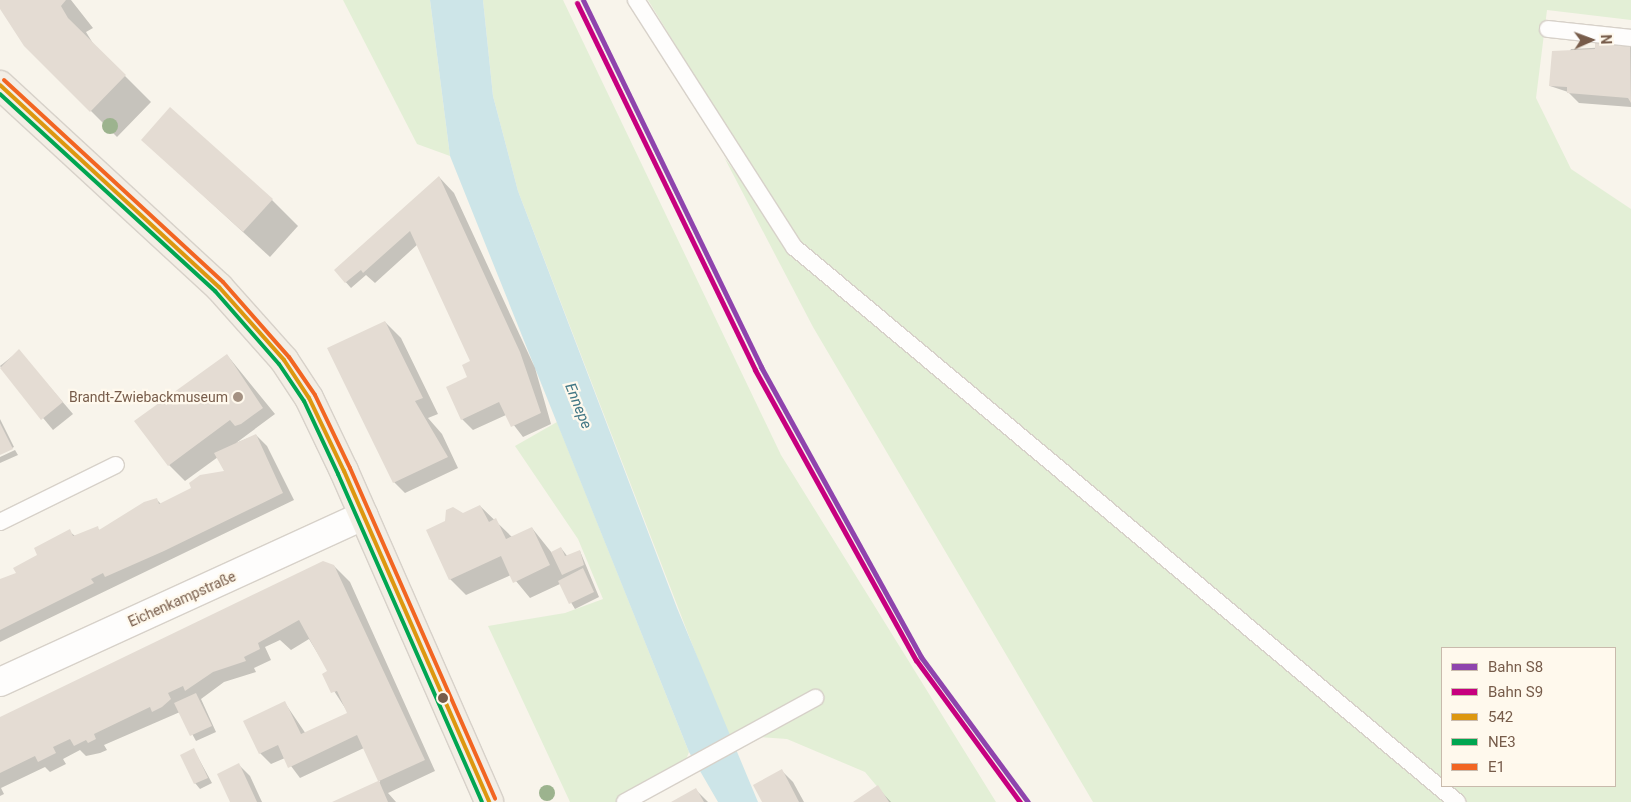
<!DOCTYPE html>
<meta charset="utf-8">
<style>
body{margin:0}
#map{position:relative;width:1631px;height:802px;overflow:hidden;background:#f8f4eb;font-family:Roboto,sans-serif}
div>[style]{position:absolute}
.green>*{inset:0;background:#e3efd6}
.water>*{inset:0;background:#cde5e8}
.shadow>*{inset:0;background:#0003}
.building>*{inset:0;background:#e4dcd3}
.roads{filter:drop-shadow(1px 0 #d7d1c9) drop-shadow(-1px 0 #d7d1c9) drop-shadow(0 1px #d7d1c9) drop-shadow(0 -1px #d7d1c9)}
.lane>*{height:16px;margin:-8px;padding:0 8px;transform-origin:8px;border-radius:8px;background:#fefdfc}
.street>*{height:28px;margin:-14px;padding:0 14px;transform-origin:14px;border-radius:14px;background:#fefdfc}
.primary>*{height:28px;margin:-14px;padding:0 14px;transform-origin:14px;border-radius:14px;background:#f3eee5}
.bus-1>*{height:4px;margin:-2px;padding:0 2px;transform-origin:2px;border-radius:2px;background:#dd970f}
.bus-2>*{height:4px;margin:-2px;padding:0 2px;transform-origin:2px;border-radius:2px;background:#00a651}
.bus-3>*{height:4px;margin:-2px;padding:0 2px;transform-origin:2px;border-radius:2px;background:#f26522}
.rail-1>*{height:5px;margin:-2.5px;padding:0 2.5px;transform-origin:2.5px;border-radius:2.5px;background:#8e44ad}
.rail-2>*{height:5px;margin:-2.5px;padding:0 2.5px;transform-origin:2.5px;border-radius:2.5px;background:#c7007f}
.trees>*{width:16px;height:16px;margin:-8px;border-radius:50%;background:#9cb38e}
.dots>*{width:14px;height:14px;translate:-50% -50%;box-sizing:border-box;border:2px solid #fff9ed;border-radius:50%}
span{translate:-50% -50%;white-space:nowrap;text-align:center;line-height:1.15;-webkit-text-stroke:4.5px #fff9ed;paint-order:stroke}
.poi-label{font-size:14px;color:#775c4a}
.right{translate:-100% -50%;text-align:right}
.street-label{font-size:14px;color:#775c4a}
.water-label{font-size:15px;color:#407684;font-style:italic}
.legend{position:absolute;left:1441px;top:647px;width:175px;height:140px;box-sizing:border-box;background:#fff9ed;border:1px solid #c9baac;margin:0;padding:6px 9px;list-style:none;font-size:15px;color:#775c4a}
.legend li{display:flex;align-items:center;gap:10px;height:25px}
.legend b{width:25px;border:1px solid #c9baac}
.north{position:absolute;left:1566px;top:15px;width:50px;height:50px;-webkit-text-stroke:4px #fff9ed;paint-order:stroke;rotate:88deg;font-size:14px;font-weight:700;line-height:20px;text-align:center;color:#775c4a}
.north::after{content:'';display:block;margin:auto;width:18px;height:22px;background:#775c4a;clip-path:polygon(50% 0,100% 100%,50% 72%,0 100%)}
</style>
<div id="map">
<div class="green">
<i style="clip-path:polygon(343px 0,430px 0,450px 156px,417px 144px)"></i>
<i style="clip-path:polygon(483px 0,563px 0,781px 455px,996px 802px,890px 802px,865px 772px,787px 739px,727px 735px,518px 191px,493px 96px)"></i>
<i style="clip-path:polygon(evenodd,648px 0,1631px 0,1631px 20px,1547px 10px,1536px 98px,1571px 169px,1631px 209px,1631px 802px,1460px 802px,797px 244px,648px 0,1442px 648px,1615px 648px,1615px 786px,1442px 786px,1442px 648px)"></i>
<i style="clip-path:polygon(724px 157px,792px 249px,1454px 802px,1093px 802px,813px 327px)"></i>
<i style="clip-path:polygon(557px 422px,689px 752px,682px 770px,625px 802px,570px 802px,488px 626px,565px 613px,603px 599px,578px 539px,515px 446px)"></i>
</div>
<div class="water">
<i style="clip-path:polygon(430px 0,483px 0,493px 96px,518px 191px,677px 608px,758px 802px,718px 802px,689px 752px,450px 156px)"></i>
</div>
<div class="shadow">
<i style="clip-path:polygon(0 0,71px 0,93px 28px,86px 32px,94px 45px,151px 102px,117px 137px,25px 45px)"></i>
<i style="clip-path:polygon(1631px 46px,1631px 107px,1579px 103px,1568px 92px,1550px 86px,1571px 49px)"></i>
<i style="clip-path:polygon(143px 140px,272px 200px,298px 226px,270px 257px)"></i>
<i style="clip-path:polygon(439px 177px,454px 193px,535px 368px,551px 424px,523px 437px,506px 415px,473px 430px,462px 419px,474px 367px,418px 244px,375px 283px,366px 275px,351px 288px,335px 270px)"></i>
<i style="clip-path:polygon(385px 322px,401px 338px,438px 414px,428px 418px,442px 434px,458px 468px,405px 493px,394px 482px)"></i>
<i style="clip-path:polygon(19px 351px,73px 414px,53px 430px,0 366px)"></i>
<i style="clip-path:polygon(227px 355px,275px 414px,236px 443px,256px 435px,267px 446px,294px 500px,0 642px,0 582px,18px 574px,69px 531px,75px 536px,97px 528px,101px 531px,156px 499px,161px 504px,225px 472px,218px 457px,185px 481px,169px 465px)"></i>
<i style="clip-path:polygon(0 419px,14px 447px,0 454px)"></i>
<i style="clip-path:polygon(15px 450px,18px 455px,0 463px,0 457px)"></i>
<i style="clip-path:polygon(480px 506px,513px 538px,532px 528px,552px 553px,561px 548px,568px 557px,580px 551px,599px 597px,575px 609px,560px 584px,530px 598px,511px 575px,466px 595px,450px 579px,428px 531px)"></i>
<i style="clip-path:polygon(334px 566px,350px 582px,435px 771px,388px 793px,396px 802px,335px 802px,380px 782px,364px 748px,300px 778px,285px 758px,271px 764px,260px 753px,285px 703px,306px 734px,349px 714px,323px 674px,329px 672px,309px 639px,291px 650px,280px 640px,265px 647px,271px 660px,254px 668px,256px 672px,224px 682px,201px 699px,216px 732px,196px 741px,180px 712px,104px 745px,107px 750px,100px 753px,86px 756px,80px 750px,63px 759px,66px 764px,50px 772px,45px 767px,1px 788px,4px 794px,0 796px,0 718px)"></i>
<i style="clip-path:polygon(194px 750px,212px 783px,200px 789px,195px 783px)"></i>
<i style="clip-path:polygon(239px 765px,250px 776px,262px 802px,232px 802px)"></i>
<i style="clip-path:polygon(782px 771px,793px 782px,804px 802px,764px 802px)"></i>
<i style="clip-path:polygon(877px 787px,891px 802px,855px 802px)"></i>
<i style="clip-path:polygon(696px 790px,708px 802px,673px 802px)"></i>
</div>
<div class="building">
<i style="clip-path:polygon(0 0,66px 0,61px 6px,68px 18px,126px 75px,90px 112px,24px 46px,0 9px)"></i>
<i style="clip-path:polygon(1595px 40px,1630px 43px,1631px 103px,1628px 98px,1567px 93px,1567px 87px,1549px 86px,1552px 51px,1595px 49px)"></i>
<i style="clip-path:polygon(170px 107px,273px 199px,243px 232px,141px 140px)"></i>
<i style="clip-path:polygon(439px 176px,520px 352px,541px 413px,511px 427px,499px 402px,461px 420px,446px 387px,467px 377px,462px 365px,470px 361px,410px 231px,363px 273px,361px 270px,345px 283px,334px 270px)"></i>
<i style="clip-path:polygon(385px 321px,423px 398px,415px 401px,448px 457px,393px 483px,327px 348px)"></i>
<i style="clip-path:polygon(19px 349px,63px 402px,41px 420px,0 368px)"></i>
<i style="clip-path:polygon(227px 354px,263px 408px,241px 424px,235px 426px,230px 420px,168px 466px,134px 421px)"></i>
<i style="clip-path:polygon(0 423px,13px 449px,0 455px)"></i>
<i style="clip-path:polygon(256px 434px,283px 493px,164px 551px,105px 577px,103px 573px,91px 579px,94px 583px,0 630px,0 579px,16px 573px,13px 568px,37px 555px,34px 548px,70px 529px,73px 536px,98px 526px,99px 530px,144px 502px,157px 498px,159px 504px,191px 488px,189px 483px,200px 475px,224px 471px,214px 453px)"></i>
<i style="clip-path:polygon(480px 505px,489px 522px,496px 518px,506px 539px,532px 527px,550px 565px,513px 583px,501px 556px,449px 580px,426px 530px,445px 521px,446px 510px,453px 507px,463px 513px)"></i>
<i style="clip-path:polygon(561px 547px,565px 556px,580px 550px,584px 565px,562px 575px,551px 552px)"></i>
<i style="clip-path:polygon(323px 561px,334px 565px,425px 760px,379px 781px,388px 802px,332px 802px,378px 781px,357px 735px,288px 768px,278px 745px,259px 754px,243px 721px,285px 701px,301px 734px,347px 713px,337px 691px,331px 693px,322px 674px,327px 671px,299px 620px,258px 643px,260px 649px,244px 657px,246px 661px,213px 672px,185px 691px,183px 686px,168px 693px,171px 699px,162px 707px,152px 712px,150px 707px,94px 734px,96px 739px,88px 743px,86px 740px,74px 746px,70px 739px,53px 747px,56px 753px,38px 762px,35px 756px,0 773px,0 717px)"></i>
<i style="clip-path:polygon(583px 568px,594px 592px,569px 604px,558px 581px)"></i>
<i style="clip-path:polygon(196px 693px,212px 726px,190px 736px,174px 703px)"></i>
<i style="clip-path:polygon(194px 748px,208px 778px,194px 784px,180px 755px)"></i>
<i style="clip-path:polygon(239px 763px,257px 802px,230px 802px,217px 774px)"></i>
<i style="clip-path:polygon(782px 769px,799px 802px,762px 802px,753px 785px)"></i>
<i style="clip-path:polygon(878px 785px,889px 802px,853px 802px)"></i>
<i style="clip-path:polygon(696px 788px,704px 802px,671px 802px)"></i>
</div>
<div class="roads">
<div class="lane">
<i style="left:636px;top:0;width:293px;rotate:57.4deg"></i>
<i style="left:794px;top:247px;width:865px;rotate:39.93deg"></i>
<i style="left:1548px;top:29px;width:83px;rotate:6.2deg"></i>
<i style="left:0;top:522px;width:129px;rotate:-26.2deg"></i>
<i style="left:625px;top:802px;width:217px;rotate:-28.7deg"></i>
</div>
<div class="street">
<i style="left:0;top:682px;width:400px;rotate:-24.6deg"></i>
</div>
<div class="primary">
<i style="left:0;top:85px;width:298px;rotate:42.7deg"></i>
<i style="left:219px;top:287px;width:98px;rotate:48.3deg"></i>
<i style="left:284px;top:360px;width:45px;rotate:56.7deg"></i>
<i style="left:309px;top:398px;width:81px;rotate:64.4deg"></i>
<i style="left:344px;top:471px;width:361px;rotate:66.3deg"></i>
</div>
</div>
<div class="bus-1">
<i style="left:0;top:85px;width:298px;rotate:42.7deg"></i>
<i style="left:219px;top:287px;width:98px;rotate:48.3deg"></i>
<i style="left:284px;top:360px;width:45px;rotate:56.7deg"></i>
<i style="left:309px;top:398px;width:81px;rotate:64.4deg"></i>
<i style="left:344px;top:471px;width:361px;rotate:66.3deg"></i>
</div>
<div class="bus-2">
<i style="left:0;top:94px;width:292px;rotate:42.5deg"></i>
<i style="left:215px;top:291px;width:97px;rotate:48.8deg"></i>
<i style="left:279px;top:364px;width:45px;rotate:56deg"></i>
<i style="left:304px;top:401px;width:81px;rotate:65deg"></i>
<i style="left:338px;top:474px;width:358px;rotate:66.3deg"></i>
</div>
<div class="bus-3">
<i style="left:4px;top:80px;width:298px;rotate:42.7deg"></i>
<i style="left:223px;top:282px;width:100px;rotate:48.7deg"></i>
<i style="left:289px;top:357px;width:46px;rotate:55.6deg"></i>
<i style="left:315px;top:395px;width:81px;rotate:64.4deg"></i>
<i style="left:350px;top:468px;width:361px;rotate:66.3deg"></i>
</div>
<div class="rail-1">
<i style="left:583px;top:0;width:408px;rotate:64.1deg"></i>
<i style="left:761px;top:367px;width:331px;rotate:61.1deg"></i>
<i style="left:921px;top:657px;width:180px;rotate:53.6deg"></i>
</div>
<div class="rail-2">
<i style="left:577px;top:3px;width:408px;rotate:64.1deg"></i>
<i style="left:755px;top:370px;width:332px;rotate:61deg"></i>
<i style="left:916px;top:660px;width:176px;rotate:53.8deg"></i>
</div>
<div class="trees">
<i style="left:110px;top:126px"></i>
<i style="left:547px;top:793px"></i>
</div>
<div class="dots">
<i style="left:238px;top:397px;background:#a49182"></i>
<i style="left:443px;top:698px;background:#775c4a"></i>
</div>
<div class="poi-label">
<span class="right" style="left:228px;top:397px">Brandt-Zwiebackmuseum</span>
</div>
<div class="street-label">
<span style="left:182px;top:599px;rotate:-24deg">Eichenkampstraße</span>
</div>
<div class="water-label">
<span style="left:578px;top:406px;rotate:68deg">Ennepe</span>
</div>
<ul class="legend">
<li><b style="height:6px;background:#8e44ad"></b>Bahn S8</li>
<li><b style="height:6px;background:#c7007f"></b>Bahn S9</li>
<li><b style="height:6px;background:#dd970f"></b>542</li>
<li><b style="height:6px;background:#00a651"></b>NE3</li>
<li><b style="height:6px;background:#f26522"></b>E1</li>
</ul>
<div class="north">N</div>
</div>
